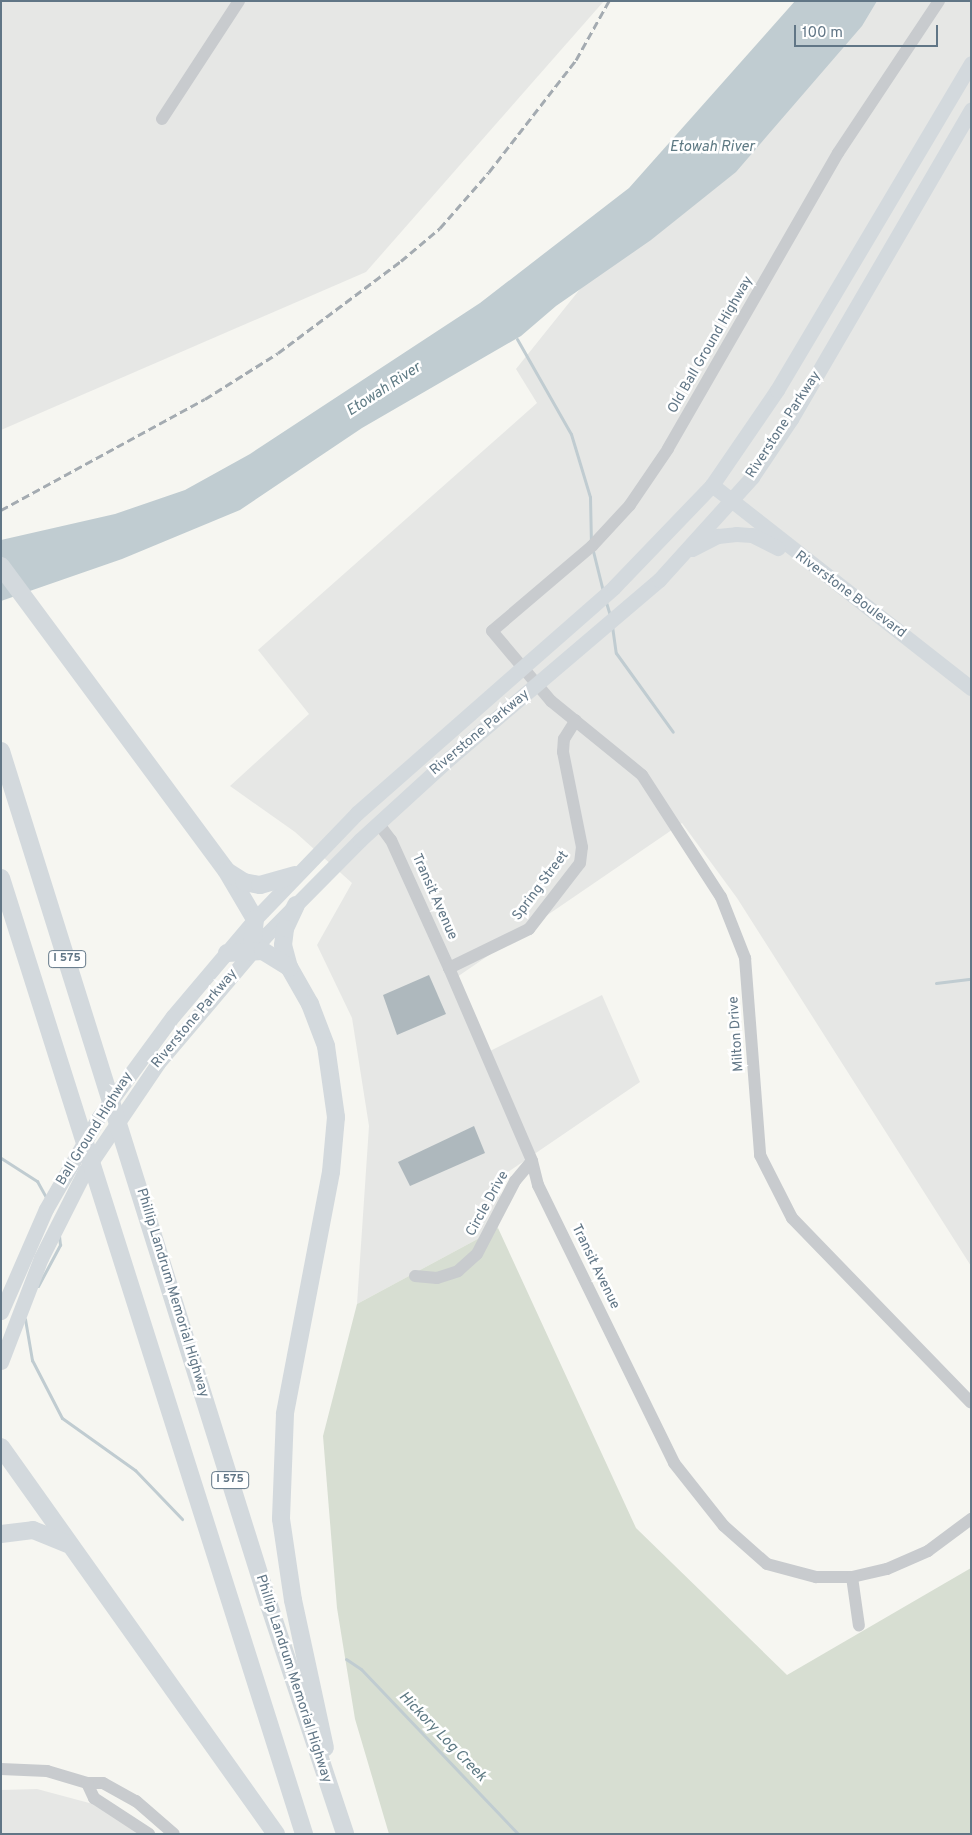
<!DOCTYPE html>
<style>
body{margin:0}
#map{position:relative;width:972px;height:1835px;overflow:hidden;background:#f6f6f1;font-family:Overpass,sans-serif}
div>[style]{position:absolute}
.built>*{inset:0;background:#e6e7e5}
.green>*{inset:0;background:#d7ded2}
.water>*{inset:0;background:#c0ccd1}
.stream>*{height:3px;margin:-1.5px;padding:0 1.5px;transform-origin:1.5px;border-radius:1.5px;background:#c0ccd1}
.building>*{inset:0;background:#aeb8bd}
.minor>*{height:12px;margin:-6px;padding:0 6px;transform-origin:6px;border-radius:6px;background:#c8cbce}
.major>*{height:15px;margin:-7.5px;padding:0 7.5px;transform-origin:7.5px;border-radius:7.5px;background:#d3d9dd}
.highway>*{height:18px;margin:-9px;padding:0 9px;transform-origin:9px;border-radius:9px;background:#d3d9dd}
.rail>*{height:3px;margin-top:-1.5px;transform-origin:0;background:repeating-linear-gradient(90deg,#a4abb1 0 8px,transparent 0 12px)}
span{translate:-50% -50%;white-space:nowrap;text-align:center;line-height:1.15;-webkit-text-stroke:5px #fff;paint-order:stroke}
.shield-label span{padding:1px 4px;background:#fff;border:1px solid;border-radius:4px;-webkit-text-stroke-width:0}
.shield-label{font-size:12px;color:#617686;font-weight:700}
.street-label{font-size:14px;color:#617686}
.water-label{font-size:15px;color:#5d7983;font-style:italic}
.frame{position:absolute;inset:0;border:2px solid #617686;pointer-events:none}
.scale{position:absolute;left:794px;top:25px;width:144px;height:22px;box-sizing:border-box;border:2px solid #617686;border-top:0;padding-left:6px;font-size:15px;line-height:18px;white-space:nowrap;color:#617686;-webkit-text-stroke:4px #fff;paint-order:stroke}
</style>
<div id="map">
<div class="built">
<i style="clip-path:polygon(1px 1px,604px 1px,366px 272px,1px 430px)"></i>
<i style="clip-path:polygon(825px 1px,971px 1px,971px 1266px,737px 898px,682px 823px,457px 977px,488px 1052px,602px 995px,640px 1082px,502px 1176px,498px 1228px,357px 1304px,369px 1126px,352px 1018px,317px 945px,352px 883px,295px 832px,230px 786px,309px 714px,258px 650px,537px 403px,516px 369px,661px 188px)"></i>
<i style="clip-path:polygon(37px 1789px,93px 1804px,143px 1834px,1px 1834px,1px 1790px)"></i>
</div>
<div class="green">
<i style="clip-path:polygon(498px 1228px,636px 1528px,787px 1675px,971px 1568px,971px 1834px,389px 1834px,355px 1719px,337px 1608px,323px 1436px,357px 1304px)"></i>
</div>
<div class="water">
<i style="clip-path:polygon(795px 1px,877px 1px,862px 26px,736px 172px,651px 240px,556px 306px,521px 336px,362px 428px,240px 510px,122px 559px,1px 601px,1px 540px,115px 514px,185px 490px,250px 454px,480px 303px,629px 188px)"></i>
</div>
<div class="stream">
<i style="left:517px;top:339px;width:109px;rotate:60.4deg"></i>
<i style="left:571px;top:434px;width:66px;rotate:73.2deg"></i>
<i style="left:590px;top:497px;width:46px;rotate:88.8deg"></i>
<i style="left:593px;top:551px;width:41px;rotate:76deg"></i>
<i style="left:605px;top:599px;width:17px;rotate:73deg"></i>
<i style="left:612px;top:626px;width:27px;rotate:82deg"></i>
<i style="left:616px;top:653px;width:97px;rotate:54.2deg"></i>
<i style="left:936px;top:983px;width:35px;rotate:-7deg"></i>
<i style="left:1px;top:1158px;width:43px;rotate:32.6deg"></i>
<i style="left:37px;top:1181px;width:21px;rotate:61deg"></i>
<i style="left:38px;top:1286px;width:47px;rotate:-61.8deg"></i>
<i style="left:60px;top:1245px;width:9px;rotate:-96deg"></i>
<i style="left:25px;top:1319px;width:42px;rotate:80.3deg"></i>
<i style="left:32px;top:1360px;width:65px;rotate:62.7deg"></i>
<i style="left:62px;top:1418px;width:90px;rotate:35.5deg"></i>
<i style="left:135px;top:1470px;width:68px;rotate:46.2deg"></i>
<i style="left:346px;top:1659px;width:18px;rotate:34deg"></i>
<i style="left:361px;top:1669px;width:228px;rotate:46.4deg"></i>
</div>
<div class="building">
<i style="clip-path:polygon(429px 975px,446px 1014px,397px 1035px,383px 995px)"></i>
<i style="clip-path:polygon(474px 1126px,485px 1153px,410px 1186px,398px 1162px)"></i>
</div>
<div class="minor">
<i style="left:939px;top:1px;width:182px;rotate:123.6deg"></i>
<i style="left:838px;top:153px;width:341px;rotate:119.9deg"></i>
<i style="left:668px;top:449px;width:68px;rotate:124.2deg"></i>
<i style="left:630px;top:505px;width:56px;rotate:132.8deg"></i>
<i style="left:592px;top:546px;width:131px;rotate:139.6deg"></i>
<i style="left:492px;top:631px;width:92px;rotate:49.9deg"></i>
<i style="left:551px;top:701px;width:117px;rotate:39.1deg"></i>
<i style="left:642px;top:775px;width:145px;rotate:57.1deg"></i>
<i style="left:721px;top:897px;width:66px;rotate:68.5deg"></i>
<i style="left:745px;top:958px;width:198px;rotate:85.6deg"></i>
<i style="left:760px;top:1155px;width:71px;rotate:63.1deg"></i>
<i style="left:792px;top:1218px;width:257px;rotate:45.9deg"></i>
<i style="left:162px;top:119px;width:141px;rotate:-56.9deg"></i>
<i style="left:378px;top:823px;width:21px;rotate:53deg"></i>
<i style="left:391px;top:840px;width:141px;rotate:65.6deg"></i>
<i style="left:449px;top:968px;width:210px;rotate:66.7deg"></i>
<i style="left:532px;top:1161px;width:25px;rotate:76deg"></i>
<i style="left:538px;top:1185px;width:309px;rotate:63.9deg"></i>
<i style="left:674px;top:1463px;width:80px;rotate:51.6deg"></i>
<i style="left:724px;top:1526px;width:57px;rotate:41.5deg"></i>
<i style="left:767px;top:1564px;width:51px;rotate:14.9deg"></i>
<i style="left:816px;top:1577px;width:36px"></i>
<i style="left:852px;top:1577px;width:36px;rotate:-13deg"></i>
<i style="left:887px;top:1569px;width:45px;rotate:-23.7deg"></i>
<i style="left:928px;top:1551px;width:54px;rotate:-36.7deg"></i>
<i style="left:449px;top:968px;width:89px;rotate:-26deg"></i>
<i style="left:529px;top:929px;width:83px;rotate:-52.3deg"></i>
<i style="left:580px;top:863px;width:16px;rotate:-83deg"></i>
<i style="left:582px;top:847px;width:97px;rotate:-101.3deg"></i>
<i style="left:563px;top:752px;width:13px;rotate:-86deg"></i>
<i style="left:564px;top:739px;width:22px;rotate:-58deg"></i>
<i style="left:415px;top:1276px;width:22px;rotate:5deg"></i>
<i style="left:437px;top:1278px;width:22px;rotate:-18deg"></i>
<i style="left:458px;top:1271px;width:25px;rotate:-42deg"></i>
<i style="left:477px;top:1254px;width:82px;rotate:-62.5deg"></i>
<i style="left:515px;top:1181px;width:26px;rotate:-50deg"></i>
<i style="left:852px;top:1577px;width:49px;rotate:81.9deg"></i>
<i style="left:1px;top:1769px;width:46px;rotate:2.5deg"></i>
<i style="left:47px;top:1771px;width:42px;rotate:16.7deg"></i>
<i style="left:87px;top:1783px;width:16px"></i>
<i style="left:103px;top:1783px;width:38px;rotate:29deg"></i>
<i style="left:136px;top:1801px;width:50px;rotate:41deg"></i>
<i style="left:87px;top:1783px;width:17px;rotate:65deg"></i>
<i style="left:94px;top:1798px;width:66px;rotate:33.2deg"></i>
</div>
<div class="major">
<i style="left:712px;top:485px;width:329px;rotate:38.1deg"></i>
<i style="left:692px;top:549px;width:29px;rotate:-27deg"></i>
<i style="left:718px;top:536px;width:18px;rotate:-6deg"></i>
<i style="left:736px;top:534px;width:16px;rotate:4deg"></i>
<i style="left:752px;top:535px;width:29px;rotate:27deg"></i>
<i style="left:1px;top:1312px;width:112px;rotate:-66.4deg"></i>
<i style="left:46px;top:1209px;width:106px;rotate:-60.1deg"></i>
<i style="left:99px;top:1117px;width:125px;rotate:-53.8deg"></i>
<i style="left:173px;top:1016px;width:127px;rotate:-49.8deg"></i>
<i style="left:255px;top:919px;width:147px;rotate:-46.1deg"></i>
<i style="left:357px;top:813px;width:342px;rotate:-41.3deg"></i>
<i style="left:614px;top:587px;width:141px;rotate:-46.1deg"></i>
<i style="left:712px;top:485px;width:115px;rotate:-55.6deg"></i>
<i style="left:777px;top:390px;width:380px;rotate:-59.3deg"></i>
<i style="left:1px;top:1362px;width:111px;rotate:-69deg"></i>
<i style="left:41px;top:1258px;width:97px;rotate:-63.2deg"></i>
<i style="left:85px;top:1171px;width:130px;rotate:-55.9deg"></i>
<i style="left:158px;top:1063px;width:169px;rotate:-49.8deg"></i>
<i style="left:267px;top:934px;width:132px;rotate:-45.3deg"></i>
<i style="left:360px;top:840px;width:123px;rotate:-42.4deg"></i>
<i style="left:451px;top:757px;width:273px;rotate:-40.4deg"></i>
<i style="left:659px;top:580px;width:139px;rotate:-47.9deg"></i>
<i style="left:752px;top:477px;width:70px;rotate:-56.1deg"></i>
<i style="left:791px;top:419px;width:358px;rotate:-59.8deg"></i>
</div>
<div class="highway">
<i style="left:1px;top:566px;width:378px;rotate:53.5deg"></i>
<i style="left:226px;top:870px;width:57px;rotate:59.4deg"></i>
<i style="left:255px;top:919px;width:31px;rotate:96deg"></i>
<i style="left:1px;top:751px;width:895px;rotate:72.58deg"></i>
<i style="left:269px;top:1605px;width:241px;rotate:71.6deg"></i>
<i style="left:228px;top:872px;width:19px;rotate:32deg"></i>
<i style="left:244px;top:882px;width:16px;rotate:11deg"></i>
<i style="left:260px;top:885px;width:36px;rotate:-16deg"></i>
<i style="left:1px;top:878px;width:1003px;rotate:72.41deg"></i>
<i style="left:296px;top:905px;width:26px;rotate:115deg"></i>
<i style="left:285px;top:929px;width:16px;rotate:97deg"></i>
<i style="left:283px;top:945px;width:23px;rotate:75deg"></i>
<i style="left:289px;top:967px;width:43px;rotate:60.4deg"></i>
<i style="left:310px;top:1004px;width:45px;rotate:69.1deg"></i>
<i style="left:326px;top:1046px;width:72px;rotate:82deg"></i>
<i style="left:336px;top:1117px;width:55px;rotate:95.2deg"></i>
<i style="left:331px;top:1172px;width:246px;rotate:100.8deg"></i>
<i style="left:285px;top:1414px;width:105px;rotate:92.2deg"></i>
<i style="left:281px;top:1519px;width:82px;rotate:81.6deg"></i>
<i style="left:293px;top:1600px;width:151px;rotate:77.8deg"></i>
<i style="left:227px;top:953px;width:36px;rotate:-3deg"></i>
<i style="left:263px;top:951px;width:31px;rotate:32deg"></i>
<i style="left:1px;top:1447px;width:475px;rotate:54.6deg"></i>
<i style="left:1px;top:1534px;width:32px;rotate:-7deg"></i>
<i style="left:33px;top:1530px;width:37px;rotate:22deg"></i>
</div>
<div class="rail">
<i style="left:1px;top:510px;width:232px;rotate:-28.6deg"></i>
<i style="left:205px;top:399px;width:86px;rotate:-32.2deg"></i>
<i style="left:278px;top:353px;width:154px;rotate:-36.8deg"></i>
<i style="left:401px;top:261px;width:51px;rotate:-40.2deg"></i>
<i style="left:440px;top:228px;width:74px;rotate:-48.8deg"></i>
<i style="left:489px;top:172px;width:142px;rotate:-52.2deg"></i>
<i style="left:576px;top:60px;width:68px;rotate:-60.8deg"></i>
</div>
<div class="shield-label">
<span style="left:67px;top:959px">I 575</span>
<span style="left:230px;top:1480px">I 575</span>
</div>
<div class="street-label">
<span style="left:711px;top:345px;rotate:-60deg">Old Ball Ground Highway</span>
<span style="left:784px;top:425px;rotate:-57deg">Riverstone Parkway</span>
<span style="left:850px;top:595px;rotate:37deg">Riverstone Boulevard</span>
<span style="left:480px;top:733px;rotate:-40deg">Riverstone Parkway</span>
<span style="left:541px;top:886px;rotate:-53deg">Spring Street</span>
<span style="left:434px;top:897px;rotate:66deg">Transit Avenue</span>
<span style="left:195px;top:1019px;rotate:-50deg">Riverstone Parkway</span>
<span style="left:737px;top:1034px;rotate:-94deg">Milton Drive</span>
<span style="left:95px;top:1129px;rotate:-58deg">Ball Ground Highway</span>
<span style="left:488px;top:1204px;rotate:-61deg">Circle Drive</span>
<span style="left:595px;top:1267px;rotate:64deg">Transit Avenue</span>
<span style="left:172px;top:1293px;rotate:73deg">Phillip Landrum Memorial Highway</span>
<span style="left:293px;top:1679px;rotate:72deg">Phillip Landrum Memorial Highway</span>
</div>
<div class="water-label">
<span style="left:712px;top:148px">Etowah River</span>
<span style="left:384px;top:390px;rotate:-33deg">Etowah River</span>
<span style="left:442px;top:1737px;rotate:46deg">Hickory Log Creek</span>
</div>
<div class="frame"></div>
<div class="scale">100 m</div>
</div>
